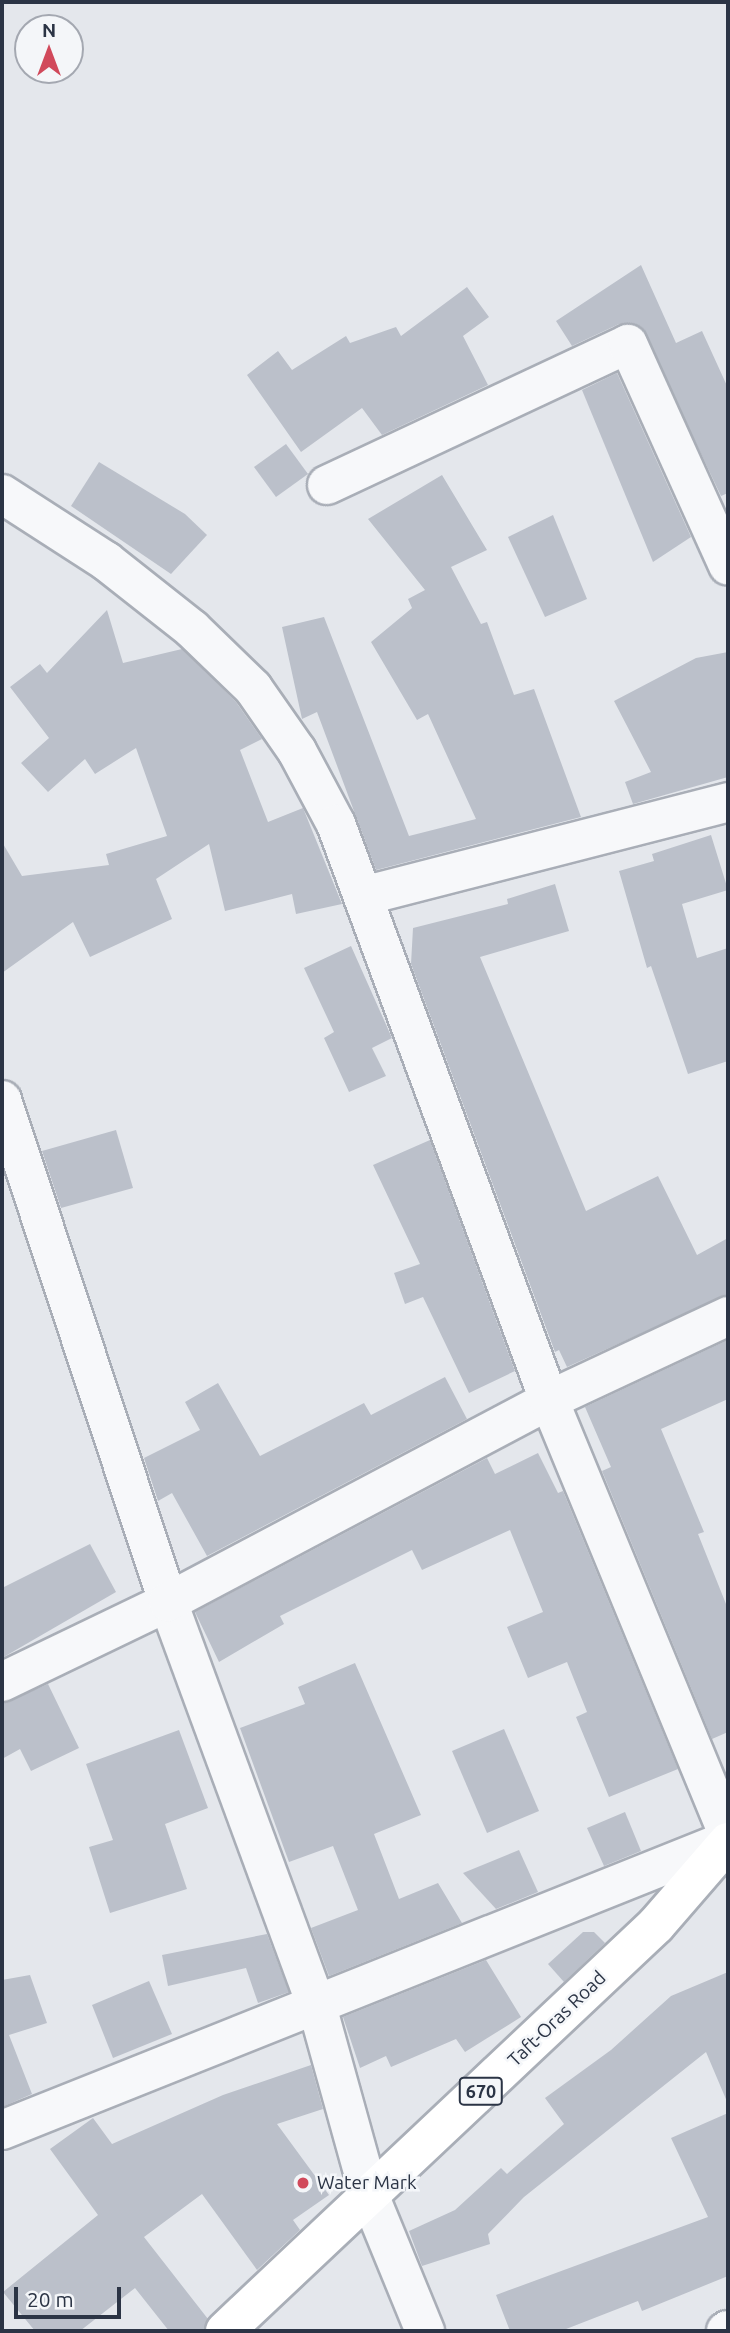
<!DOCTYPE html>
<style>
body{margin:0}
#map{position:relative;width:730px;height:2333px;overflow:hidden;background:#e4e7ec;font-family:Ubuntu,sans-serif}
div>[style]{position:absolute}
.building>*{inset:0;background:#bbc0ca}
.roads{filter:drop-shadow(2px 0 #a9aeb7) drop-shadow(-2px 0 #a9aeb7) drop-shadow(0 2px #a9aeb7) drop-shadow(0 -2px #a9aeb7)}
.minor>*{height:38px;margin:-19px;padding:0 19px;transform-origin:19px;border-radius:19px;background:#f7f8fa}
.tertiary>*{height:38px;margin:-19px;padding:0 19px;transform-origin:19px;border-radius:19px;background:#f7f8fa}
.primary>*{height:38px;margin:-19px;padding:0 19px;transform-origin:19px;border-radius:19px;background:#fff}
.dots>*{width:19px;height:19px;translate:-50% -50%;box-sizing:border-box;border:4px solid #f4f6f9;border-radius:50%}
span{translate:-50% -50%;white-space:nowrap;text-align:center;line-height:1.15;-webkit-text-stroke:5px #f4f6f9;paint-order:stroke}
.shield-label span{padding:2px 5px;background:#f4f6f9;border:2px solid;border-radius:5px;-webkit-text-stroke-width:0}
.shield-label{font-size:18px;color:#2b3445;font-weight:700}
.street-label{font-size:19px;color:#2b3445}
.poi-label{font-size:19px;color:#2b3445}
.left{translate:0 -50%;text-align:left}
.frame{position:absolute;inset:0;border:4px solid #2b3445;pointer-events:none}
.north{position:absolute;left:14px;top:14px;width:70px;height:70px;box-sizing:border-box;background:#f4f6f9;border:2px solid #a4a8b1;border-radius:50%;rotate:0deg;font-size:19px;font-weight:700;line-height:28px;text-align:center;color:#2b3445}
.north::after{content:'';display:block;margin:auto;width:24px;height:32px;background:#d1495b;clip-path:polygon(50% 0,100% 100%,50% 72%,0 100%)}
.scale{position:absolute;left:14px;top:2287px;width:107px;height:32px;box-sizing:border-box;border:4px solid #2b3445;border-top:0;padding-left:9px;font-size:21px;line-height:24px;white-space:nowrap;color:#2b3445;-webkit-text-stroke:5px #f4f6f9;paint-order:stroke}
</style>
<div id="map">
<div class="building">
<i style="clip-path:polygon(641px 265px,676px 343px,702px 331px,728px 388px,728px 493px,721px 496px,641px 327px,619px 324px,572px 346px,556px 321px)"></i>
<i style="clip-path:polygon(467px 287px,489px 317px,463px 336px,488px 385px,382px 435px,362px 408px,301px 452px,247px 375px,278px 351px,292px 370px,346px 336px,350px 343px,396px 327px,401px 336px)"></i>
<i style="clip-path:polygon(617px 373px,691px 537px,653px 562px,582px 390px)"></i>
<i style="clip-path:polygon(286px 444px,308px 474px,276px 497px,254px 467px)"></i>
<i style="clip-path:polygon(99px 462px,185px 514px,207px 535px,171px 574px,71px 506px)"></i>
<i style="clip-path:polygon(442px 475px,487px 550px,451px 567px,481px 624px,487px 622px,514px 695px,534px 689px,581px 817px,376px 870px,317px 712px,302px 719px,282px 627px,324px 617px,409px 836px,476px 819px,428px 714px,417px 720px,371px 642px,412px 608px,408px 599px,425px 590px,368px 519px)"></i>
<i style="clip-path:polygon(553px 515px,587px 599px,545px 617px,508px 537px)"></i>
<i style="clip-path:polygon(107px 610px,123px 663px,182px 649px,236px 702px,262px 739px,240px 750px,268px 822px,303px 808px,342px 904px,296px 914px,292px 894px,225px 911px,209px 844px,156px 879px,172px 919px,90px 957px,73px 922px,2px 973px,2px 842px,22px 876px,109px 865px,106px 854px,167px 836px,136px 748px,95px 774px,85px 759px,48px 792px,21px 763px,49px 738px,10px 687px,40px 664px,47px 673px)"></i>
<i style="clip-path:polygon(728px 652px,728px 777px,633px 804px,625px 782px,651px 772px,614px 701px,696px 658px)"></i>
<i style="clip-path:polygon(711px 835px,728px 890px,682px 904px,697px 958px,728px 948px,728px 1061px,688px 1074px,651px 966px,647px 968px,619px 871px,654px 861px,652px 854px)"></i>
<i style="clip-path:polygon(555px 884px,569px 931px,480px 957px,586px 1211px,658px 1176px,697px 1255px,728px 1238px,728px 1294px,567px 1367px,559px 1350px,555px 1352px,411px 964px,413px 928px,508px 904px,507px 899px)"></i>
<i style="clip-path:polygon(351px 946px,392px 1038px,372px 1048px,386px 1076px,349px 1092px,324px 1038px,334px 1032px,304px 968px)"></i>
<i style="clip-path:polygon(116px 1130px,133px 1188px,61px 1208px,42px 1151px)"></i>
<i style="clip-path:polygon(430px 1140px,515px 1371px,469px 1393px,423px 1297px,405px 1304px,394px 1273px,420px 1264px,373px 1165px)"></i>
<i style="clip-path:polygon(728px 1340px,728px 1399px,661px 1429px,704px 1532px,698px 1534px,728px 1609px,728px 1732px,712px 1739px,602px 1471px,611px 1467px,585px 1407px)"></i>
<i style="clip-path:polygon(445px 1377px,467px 1419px,207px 1556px,172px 1493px,158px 1501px,144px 1458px,200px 1430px,185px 1402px,218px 1383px,260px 1456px,364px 1403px,371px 1415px)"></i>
<i style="clip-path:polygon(538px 1453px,558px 1493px,563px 1491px,678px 1769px,609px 1797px,576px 1717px,587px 1712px,567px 1662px,528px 1678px,507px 1627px,543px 1612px,510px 1530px,422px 1570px,412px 1550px,280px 1616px,284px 1624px,219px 1662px,195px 1612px,487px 1458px,495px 1474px)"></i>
<i style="clip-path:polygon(90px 1544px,116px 1592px,2px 1658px,2px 1588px)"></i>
<i style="clip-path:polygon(355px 1663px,421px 1815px,374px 1834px,399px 1899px,438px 1883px,462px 1923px,329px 1976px,311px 1928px,358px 1910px,333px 1846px,289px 1862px,240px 1728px,305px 1704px,298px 1687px)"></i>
<i style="clip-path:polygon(48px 1684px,79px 1748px,31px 1771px,20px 1749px,2px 1759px,2px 1704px)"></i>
<i style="clip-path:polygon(504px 1729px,539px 1811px,487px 1833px,452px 1751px)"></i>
<i style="clip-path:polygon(179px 1730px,208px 1808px,165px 1824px,187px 1889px,110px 1913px,89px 1847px,113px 1840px,86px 1764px)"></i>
<i style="clip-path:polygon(625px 1812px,641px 1851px,604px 1866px,587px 1828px)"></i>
<i style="clip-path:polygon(519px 1850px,538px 1892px,496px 1909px,463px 1873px)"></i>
<i style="clip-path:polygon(583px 1932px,594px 1932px,605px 1943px,564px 1982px,548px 1964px)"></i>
<i style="clip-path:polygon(267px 1934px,289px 1992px,258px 2003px,246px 1968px,168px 1986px,162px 1955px)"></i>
<i style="clip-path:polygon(486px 1960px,521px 2017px,465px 2052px,456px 2039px,391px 2067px,386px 2056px,360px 2068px,343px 2017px)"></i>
<i style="clip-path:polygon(728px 1972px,728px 2104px,706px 2052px,524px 2197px,488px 2234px,490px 2244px,422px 2266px,409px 2231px,455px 2210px,501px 2168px,507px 2174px,564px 2124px,545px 2098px,611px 2050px,671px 1996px)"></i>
<i style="clip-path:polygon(30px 1975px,47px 2023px,9px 2035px,32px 2094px,2px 2107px,2px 1980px)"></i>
<i style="clip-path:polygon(149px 1981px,172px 2034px,113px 2058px,92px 2005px)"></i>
<i style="clip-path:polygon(311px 2065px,323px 2109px,277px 2124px,329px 2195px,293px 2220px,300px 2230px,257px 2270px,202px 2194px,144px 2237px,208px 2319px,204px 2331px,169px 2331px,135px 2288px,80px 2331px,35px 2331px,3px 2292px,98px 2215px,50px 2149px,93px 2118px,112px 2144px,223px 2095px)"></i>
<i style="clip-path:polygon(728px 2113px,728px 2276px,642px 2311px,638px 2301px,561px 2331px,510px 2331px,496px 2295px,708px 2217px,671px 2138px)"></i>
</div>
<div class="roads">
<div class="minor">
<i style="left:327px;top:485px;width:332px;rotate:-25.1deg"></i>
<i style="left:628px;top:344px;width:243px;rotate:65.7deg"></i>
<i style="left:363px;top:896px;width:377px;rotate:-14.4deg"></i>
<i style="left:2px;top:1100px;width:529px;rotate:71.7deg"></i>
<i style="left:168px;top:1602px;width:431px;rotate:69.8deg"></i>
<i style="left:317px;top:2006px;width:198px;rotate:74.5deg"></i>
<i style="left:370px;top:2197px;width:145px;rotate:67.7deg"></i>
<i style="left:2px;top:1682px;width:184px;rotate:-25.7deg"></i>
<i style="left:168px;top:1602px;width:431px;rotate:-27.9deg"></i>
<i style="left:549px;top:1400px;width:198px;rotate:-25.1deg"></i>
<i style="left:2px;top:2130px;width:782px;rotate:-21.77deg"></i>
<i style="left:726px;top:2331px;width:2px;rotate:-27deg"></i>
</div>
<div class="tertiary">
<i style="left:2px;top:494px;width:124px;rotate:32.8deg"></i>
<i style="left:106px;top:561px;width:110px;rotate:38.3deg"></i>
<i style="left:192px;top:629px;width:85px;rotate:44deg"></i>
<i style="left:253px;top:688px;width:77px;rotate:55.1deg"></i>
<i style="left:297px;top:751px;width:83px;rotate:61.9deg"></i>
<i style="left:336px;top:824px;width:614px;rotate:69.71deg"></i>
<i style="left:549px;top:1400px;width:469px;rotate:67.6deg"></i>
</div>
<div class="primary">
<i style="left:225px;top:2331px;width:592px;rotate:-43.29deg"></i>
<i style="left:656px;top:1925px;width:110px;rotate:-49.1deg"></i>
</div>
</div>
<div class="dots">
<i style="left:303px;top:2183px;background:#d1495b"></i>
</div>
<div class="shield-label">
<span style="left:481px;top:2091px">670</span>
</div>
<div class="street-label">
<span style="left:557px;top:2019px;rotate:-44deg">Taft-Oras Road</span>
</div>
<div class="poi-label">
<span class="left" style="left:317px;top:2183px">Water Mark</span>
</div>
<div class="frame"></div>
<div class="north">N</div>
<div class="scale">20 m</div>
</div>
